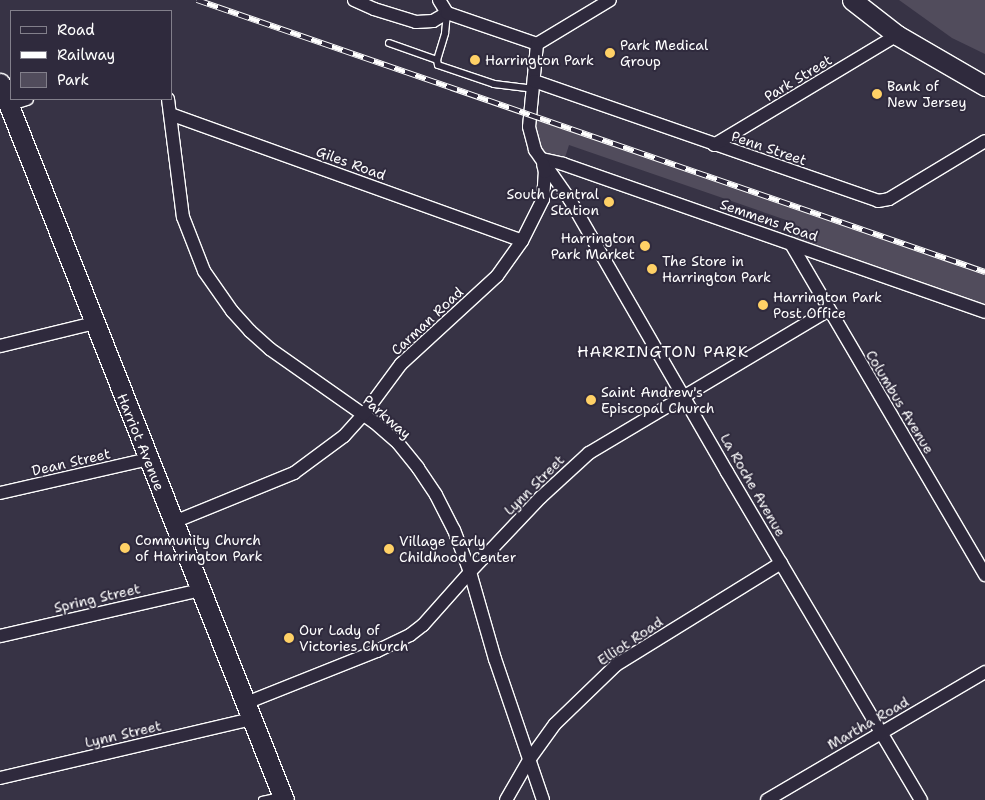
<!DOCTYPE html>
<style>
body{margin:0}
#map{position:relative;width:985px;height:800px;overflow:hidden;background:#373345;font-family:"Shantell Sans",sans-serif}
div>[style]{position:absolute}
.green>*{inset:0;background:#514c5c}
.roads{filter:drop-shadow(1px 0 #fff) drop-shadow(-1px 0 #fff) drop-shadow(0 1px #fff) drop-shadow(0 -1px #fff)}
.lane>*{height:6px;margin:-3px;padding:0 3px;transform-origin:3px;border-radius:3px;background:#2f2a3d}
.street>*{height:12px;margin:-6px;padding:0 6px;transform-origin:6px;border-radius:6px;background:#2f2a3d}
.secondary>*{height:19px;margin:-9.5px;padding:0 9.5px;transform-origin:9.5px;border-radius:9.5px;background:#2f2a3d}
.rail>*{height:5.5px;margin-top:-2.75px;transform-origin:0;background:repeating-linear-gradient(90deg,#2f2a3d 0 11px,#fff 0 22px);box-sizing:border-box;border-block:1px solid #fff}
.dots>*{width:14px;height:14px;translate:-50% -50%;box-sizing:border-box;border:2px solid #2f2a3d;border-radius:50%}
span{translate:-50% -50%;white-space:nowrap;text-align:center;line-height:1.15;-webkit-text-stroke:4px #2f2a3d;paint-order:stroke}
.poi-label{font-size:14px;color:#fff}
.left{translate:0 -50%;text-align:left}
.right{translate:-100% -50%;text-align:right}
.street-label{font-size:14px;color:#fff}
.quarter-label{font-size:16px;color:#fff;letter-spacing:1px}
.legend{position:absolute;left:10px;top:10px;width:162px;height:90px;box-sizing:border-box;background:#2f2a3d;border:1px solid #827f8b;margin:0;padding:6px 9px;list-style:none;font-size:15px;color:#fff}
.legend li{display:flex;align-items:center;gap:10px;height:25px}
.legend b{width:25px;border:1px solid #827f8b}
</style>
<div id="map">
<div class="green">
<i style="clip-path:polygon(899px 0,985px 0,985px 54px,952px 38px)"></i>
<i style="clip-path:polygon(529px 116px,985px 272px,985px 312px,791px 244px,792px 222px,569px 145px,563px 164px,542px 159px)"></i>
</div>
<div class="roads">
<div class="lane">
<i style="left:389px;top:43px;width:51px;rotate:19.5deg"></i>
<i style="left:437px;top:60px;width:28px;rotate:-73deg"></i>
<i style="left:445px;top:33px;width:19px;rotate:-84deg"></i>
<i style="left:437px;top:60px;width:5px;rotate:79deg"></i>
<i style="left:438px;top:65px;width:59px;rotate:18.7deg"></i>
<i style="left:494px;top:84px;width:39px;rotate:7deg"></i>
<i style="left:262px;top:800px;width:19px;rotate:-12deg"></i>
</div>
<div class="street">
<i style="left:354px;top:0;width:22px;rotate:24deg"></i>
<i style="left:374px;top:9px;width:44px;rotate:17.2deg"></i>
<i style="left:416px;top:22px;width:17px;rotate:-3deg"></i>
<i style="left:433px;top:21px;width:16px;rotate:-30deg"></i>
<i style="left:439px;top:0;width:15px;rotate:58deg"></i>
<i style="left:447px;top:13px;width:95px;rotate:19deg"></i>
<i style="left:537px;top:44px;width:83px;rotate:95.5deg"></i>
<i style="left:529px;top:127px;width:24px;rotate:75deg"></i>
<i style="left:535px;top:150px;width:61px;rotate:55deg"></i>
<i style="left:570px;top:200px;width:314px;rotate:60deg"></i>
<i style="left:727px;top:472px;width:381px;rotate:59.4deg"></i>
<i style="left:537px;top:44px;width:85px;rotate:-31.1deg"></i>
<i style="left:534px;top:81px;width:364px;rotate:19.2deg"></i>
<i style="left:878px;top:201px;width:11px;rotate:-10deg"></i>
<i style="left:889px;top:199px;width:112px;rotate:-31.1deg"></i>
<i style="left:168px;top:99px;width:119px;rotate:82.8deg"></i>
<i style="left:183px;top:217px;width:58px;rotate:68.7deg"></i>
<i style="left:204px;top:271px;width:49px;rotate:55deg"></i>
<i style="left:232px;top:311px;width:27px;rotate:48deg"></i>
<i style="left:250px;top:331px;width:27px;rotate:42deg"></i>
<i style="left:270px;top:349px;width:127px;rotate:35.1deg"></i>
<i style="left:374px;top:422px;width:32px;rotate:41deg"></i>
<i style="left:398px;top:443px;width:32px;rotate:51deg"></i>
<i style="left:418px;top:468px;width:32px;rotate:56deg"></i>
<i style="left:436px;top:495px;width:39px;rotate:63deg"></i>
<i style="left:454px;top:530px;width:45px;rotate:69.1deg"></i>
<i style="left:470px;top:572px;width:91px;rotate:74deg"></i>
<i style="left:495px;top:659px;width:149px;rotate:71.2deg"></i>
<i style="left:8px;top:105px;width:20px;rotate:-18deg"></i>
<i style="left:170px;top:114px;width:374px;rotate:19.8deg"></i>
<i style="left:714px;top:145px;width:214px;rotate:-31deg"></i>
<i style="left:542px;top:159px;width:22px;rotate:13deg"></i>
<i style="left:563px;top:164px;width:447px;rotate:19.3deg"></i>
<i style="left:791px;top:244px;width:384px;rotate:59.6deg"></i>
<i style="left:0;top:346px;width:97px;rotate:-13.7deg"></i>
<i style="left:0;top:493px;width:152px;rotate:-12.9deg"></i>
<i style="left:174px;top:522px;width:130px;rotate:-22.2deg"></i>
<i style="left:294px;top:473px;width:62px;rotate:-36.5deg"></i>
<i style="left:344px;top:436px;width:30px;rotate:-48deg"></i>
<i style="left:364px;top:414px;width:62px;rotate:-53.5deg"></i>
<i style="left:401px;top:364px;width:130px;rotate:-42.5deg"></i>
<i style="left:497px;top:276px;width:43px;rotate:-54.5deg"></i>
<i style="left:522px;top:241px;width:47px;rotate:-63.4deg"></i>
<i style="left:543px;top:199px;width:27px;rotate:-86deg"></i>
<i style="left:545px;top:172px;width:8px;rotate:-104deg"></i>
<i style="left:0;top:636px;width:206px;rotate:-12.9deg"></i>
<i style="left:246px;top:703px;width:141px;rotate:-21.7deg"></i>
<i style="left:377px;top:651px;width:37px;rotate:-26deg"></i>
<i style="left:410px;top:635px;width:16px;rotate:-38deg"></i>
<i style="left:423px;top:625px;width:71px;rotate:-48.4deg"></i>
<i style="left:470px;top:572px;width:103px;rotate:-46.6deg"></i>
<i style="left:541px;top:497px;width:65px;rotate:-42.5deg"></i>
<i style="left:589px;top:453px;width:279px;rotate:-30.8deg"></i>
<i style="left:0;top:778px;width:259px;rotate:-13.2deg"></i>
<i style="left:506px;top:800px;width:46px;rotate:-60.1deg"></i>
<i style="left:529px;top:760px;width:44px;rotate:-54.2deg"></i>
<i style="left:555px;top:724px;width:85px;rotate:-44deg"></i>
<i style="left:616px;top:665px;width:194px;rotate:-31.7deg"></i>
<i style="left:767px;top:800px;width:253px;rotate:-30.4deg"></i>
</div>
<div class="secondary">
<i style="left:852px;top:0;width:57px;rotate:37.9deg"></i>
<i style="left:897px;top:35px;width:102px;rotate:30.1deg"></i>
<i style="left:0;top:83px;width:771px;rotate:68.39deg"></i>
</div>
</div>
<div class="rail">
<i style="left:197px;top:0;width:834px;rotate:19.04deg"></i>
</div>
<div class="dots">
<i style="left:610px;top:53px;background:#ffd166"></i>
<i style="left:475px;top:60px;background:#ffd166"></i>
<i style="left:877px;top:94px;background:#ffd166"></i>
<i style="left:609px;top:202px;background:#ffd166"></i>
<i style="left:645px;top:246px;background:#ffd166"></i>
<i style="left:652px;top:269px;background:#ffd166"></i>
<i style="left:763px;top:305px;background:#ffd166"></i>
<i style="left:591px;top:400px;background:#ffd166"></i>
<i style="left:125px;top:548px;background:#ffd166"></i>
<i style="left:389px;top:549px;background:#ffd166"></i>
<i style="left:289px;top:638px;background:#ffd166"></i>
</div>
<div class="poi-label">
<span class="left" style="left:620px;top:53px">Park Medical<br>Group</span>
<span class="left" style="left:485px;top:60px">Harrington Park</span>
<span class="left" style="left:887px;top:94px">Bank of<br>New Jersey</span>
<span class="right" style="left:599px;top:202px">South Central<br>Station</span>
<span class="right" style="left:635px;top:246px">Harrington<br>Park Market</span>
<span class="left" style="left:662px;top:269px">The Store in<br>Harrington Park</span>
<span class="left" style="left:773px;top:305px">Harrington Park<br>Post Office</span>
<span class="left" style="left:601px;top:400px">Saint Andrew's<br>Episcopal Church</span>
<span class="left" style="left:135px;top:548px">Community Church<br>of Harrington Park</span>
<span class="left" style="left:399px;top:549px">Village Early<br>Childhood Center</span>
<span class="left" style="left:299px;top:638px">Our Lady of<br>Victories Church</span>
</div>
<div class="street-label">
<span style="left:798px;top:78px;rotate:-31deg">Park Street</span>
<span style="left:769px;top:148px;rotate:19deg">Penn Street</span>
<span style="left:351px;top:163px;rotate:20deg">Giles Road</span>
<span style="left:769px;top:220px;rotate:19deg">Semmens Road</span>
<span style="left:427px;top:321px;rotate:-43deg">Carman Road</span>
<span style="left:900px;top:402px;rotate:59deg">Columbus Avenue</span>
<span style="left:387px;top:417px;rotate:41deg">Parkway</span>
<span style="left:141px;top:442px;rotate:68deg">Harriot Avenue</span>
<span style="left:71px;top:462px;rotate:-13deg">Dean Street</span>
<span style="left:534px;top:485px;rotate:-45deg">Lynn Street</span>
<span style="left:753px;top:485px;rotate:60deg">La Roche Avenue</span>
<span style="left:97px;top:598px;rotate:-13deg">Spring Street</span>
<span style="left:630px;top:641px;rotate:-34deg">Elliot Road</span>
<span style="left:868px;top:723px;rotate:-30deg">Martha Road</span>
<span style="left:123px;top:734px;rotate:-13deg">Lynn Street</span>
</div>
<div class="quarter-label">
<span style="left:663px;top:352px">HARRINGTON PARK</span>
</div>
<ul class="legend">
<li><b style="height:6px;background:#2f2a3d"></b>Road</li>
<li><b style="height:6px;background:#fff"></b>Railway</li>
<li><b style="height:14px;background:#514c5c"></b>Park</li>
</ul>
</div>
